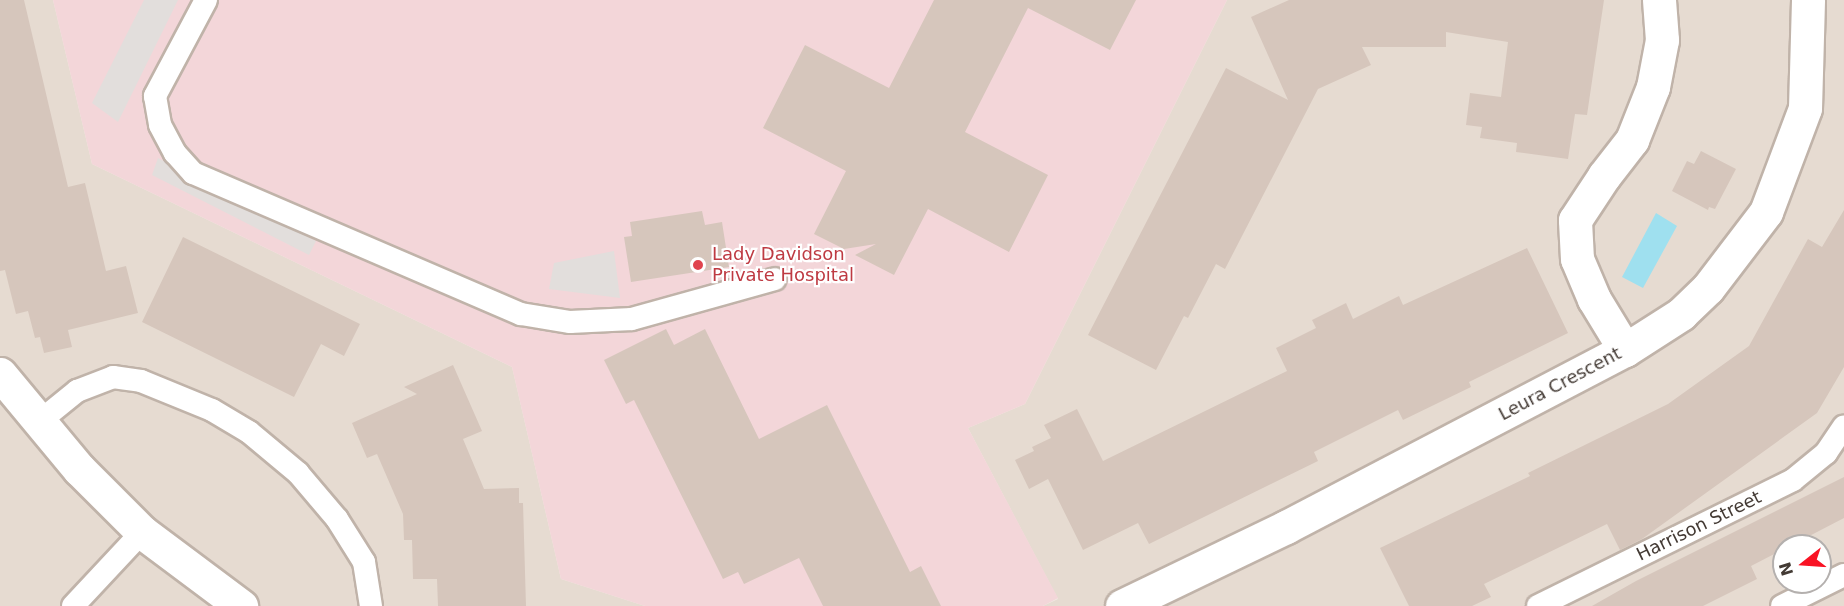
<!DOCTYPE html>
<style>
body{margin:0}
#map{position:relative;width:1844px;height:606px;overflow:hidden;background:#f2eae3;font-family:"DejaVu Sans",sans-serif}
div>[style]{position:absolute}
.residential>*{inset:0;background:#e6dbd1}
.medical>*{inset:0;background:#f3d6d9}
.parking>*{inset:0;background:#e2dedc}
.water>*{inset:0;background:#9fe0ef}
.building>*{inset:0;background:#d6c6bc}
.roads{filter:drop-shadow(2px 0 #c0b3a9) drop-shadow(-2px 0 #c0b3a9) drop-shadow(0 2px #c0b3a9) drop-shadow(0 -2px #c0b3a9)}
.service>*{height:22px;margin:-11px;padding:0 11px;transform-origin:11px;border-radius:11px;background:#fff}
.minor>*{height:33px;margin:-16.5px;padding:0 16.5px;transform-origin:16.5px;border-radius:16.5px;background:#fff}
.dots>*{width:16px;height:16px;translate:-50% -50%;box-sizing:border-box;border:3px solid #fff;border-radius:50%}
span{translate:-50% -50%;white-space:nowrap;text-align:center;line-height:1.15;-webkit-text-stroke:4.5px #fff;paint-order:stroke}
.health-label{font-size:18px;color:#be3a42}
.left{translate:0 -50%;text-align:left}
.street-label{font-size:18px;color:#433a34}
.north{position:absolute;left:1772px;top:534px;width:60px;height:60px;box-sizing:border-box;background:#fff;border:2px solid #b4b0ae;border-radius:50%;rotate:253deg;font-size:16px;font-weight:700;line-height:24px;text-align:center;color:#433a34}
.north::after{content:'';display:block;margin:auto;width:21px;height:27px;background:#f91324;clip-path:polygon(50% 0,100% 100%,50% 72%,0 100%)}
</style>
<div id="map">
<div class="residential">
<i style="clip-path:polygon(0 0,53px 0,92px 164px,512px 367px,561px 579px,645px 606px,0 606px)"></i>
<i style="clip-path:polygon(evenodd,1227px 0,1844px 0,1844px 606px,1043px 606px,1058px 599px,968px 428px,1025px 404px,1227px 0,1784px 546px,1820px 546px,1820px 582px,1784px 582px,1784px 546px)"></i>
</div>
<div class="medical">
<i style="clip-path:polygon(53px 0,1227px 0,1025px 404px,968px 428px,1058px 598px,1043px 606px,645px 606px,561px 579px,512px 367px,92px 164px)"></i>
</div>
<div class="parking">
<i style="clip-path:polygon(144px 0,178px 0,118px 122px,92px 103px)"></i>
<i style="clip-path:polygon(158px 158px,316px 241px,309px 255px,152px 175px)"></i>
<i style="clip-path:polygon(614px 251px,620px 298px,549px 289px,554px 263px)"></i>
</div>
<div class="water">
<i style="clip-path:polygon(1656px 213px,1677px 226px,1643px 288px,1622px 277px)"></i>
</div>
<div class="building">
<i style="clip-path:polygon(0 0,24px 0,68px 187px,85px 183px,106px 271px,126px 266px,138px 313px,68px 330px,72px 347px,44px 353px,40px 337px,35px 338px,28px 311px,16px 314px,5px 270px,0 271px)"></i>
<i style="clip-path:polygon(934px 0,1136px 0,1110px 50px,1028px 8px,965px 132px,1048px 175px,1009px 252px,928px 209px,894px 275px,855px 255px,876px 244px,844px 249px,814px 234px,846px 171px,763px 128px,805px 45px,889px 88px)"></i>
<i style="clip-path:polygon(1289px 0,1604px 0,1587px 115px,1575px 114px,1568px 159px,1516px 152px,1517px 143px,1480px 138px,1482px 127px,1466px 125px,1470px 93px,1501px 97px,1508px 42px,1446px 32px,1446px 47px,1362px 47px,1371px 65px,1318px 89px,1225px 269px,1216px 264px,1188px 318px,1184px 316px,1156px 370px,1088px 335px,1226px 68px,1288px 100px,1251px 17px)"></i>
<i style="clip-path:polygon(1701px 151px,1736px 169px,1715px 209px,1709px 207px,1708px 210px,1672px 191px,1687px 161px,1694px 164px)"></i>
<i style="clip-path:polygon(1844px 210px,1844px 367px,1817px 413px,1642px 539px,1620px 550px,1607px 524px,1484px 584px,1491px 597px,1472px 606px,1409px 606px,1380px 548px,1530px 476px,1528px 473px,1668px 404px,1749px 346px,1808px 239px,1822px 247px)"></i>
<i style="clip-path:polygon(702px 211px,705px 225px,722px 222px,729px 267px,631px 282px,624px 237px,632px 236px,630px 222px)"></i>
<i style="clip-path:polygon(183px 237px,360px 324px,344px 356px,321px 344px,294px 397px,142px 322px)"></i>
<i style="clip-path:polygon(1527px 248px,1568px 333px,1469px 382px,1471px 387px,1403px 420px,1398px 410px,1314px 452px,1318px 461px,1149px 544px,1138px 523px,1083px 550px,1048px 479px,1029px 489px,1015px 460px,1034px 451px,1032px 447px,1051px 438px,1044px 425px,1077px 409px,1103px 461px,1287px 371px,1276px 348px,1316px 328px,1312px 320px,1346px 303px,1353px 319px,1399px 296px,1403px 305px)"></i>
<i style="clip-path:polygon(666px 329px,674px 345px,705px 329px,759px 439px,827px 405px,910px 572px,921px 566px,941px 606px,823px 606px,799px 558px,744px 584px,738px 572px,723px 579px,634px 400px,626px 404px,604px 360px)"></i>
<i style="clip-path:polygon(453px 365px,482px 431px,463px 439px,484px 489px,519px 488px,519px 503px,523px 503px,526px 606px,438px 606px,437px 579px,413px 579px,412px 540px,404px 540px,403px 514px,377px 454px,367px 458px,352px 423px,417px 394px,404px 387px)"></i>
<i style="clip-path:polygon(1844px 477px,1844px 518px,1790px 546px,1784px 546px,1784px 549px,1751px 566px,1757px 579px,1703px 606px,1592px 606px,1636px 581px)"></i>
</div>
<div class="roads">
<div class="service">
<i style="left:206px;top:0;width:109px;rotate:118deg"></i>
<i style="left:155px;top:96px;width:29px;rotate:80deg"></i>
<i style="left:160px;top:125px;width:32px;rotate:62deg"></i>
<i style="left:175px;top:153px;width:27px;rotate:48deg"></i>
<i style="left:193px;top:173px;width:357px;rotate:23.3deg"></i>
<i style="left:521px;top:314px;width:50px;rotate:9.3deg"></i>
<i style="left:570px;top:322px;width:62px;rotate:-2.8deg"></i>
<i style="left:632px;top:319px;width:148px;rotate:-15.6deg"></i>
<i style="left:40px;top:421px;width:48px;rotate:-39deg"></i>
<i style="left:77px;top:391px;width:39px;rotate:-21deg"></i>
<i style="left:113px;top:377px;width:28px;rotate:8deg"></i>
<i style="left:141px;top:381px;width:77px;rotate:22.2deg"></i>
<i style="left:212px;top:410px;width:43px;rotate:30.7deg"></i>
<i style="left:249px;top:432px;width:64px;rotate:39.9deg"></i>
<i style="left:298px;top:473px;width:60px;rotate:49.7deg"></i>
<i style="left:337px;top:519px;width:51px;rotate:57.9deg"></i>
<i style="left:364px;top:562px;width:45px;rotate:81deg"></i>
<i style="left:73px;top:606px;width:101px;rotate:-47deg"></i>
<i style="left:1538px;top:606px;width:284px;rotate:-26.3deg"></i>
<i style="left:1793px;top:480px;width:43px;rotate:-39.3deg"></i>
<i style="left:1826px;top:453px;width:32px;rotate:-56deg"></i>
<i style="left:1782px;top:606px;width:69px;rotate:-26.6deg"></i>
</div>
<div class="minor">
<i style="left:1625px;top:350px;width:60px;rotate:-121.3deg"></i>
<i style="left:1594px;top:299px;width:43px;rotate:-113deg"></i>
<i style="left:1577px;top:259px;width:39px;rotate:-93deg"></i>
<i style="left:1575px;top:220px;width:53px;rotate:-56.6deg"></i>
<i style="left:1604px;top:176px;width:46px;rotate:-52.1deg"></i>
<i style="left:1632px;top:140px;width:57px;rotate:-68.4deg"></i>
<i style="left:1653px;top:87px;width:48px;rotate:-79.2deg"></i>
<i style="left:1662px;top:40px;width:40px;rotate:-94.3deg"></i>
<i style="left:0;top:374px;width:124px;rotate:50.3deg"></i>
<i style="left:79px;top:469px;width:89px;rotate:45deg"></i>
<i style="left:142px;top:532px;width:124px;rotate:36.8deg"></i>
<i style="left:1122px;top:606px;width:182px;rotate:-25.7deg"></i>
<i style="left:1286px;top:527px;width:382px;rotate:-27.6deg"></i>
<i style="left:1625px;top:350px;width:67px;rotate:-32.7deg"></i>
<i style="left:1681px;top:314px;width:37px;rotate:-44deg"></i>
<i style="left:1708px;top:288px;width:96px;rotate:-52.7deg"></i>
<i style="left:1766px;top:212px;width:111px;rotate:-69.4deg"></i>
<i style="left:1805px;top:108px;width:108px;rotate:-88.4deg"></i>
</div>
</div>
<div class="dots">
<i style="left:698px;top:265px;background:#e0444e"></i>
</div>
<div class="health-label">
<span class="left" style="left:712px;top:265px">Lady Davidson<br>Private Hospital</span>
</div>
<div class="street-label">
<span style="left:1560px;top:384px;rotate:-28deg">Leura Crescent</span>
<span style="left:1699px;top:526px;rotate:-26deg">Harrison Street</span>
</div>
<div class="north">N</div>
</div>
